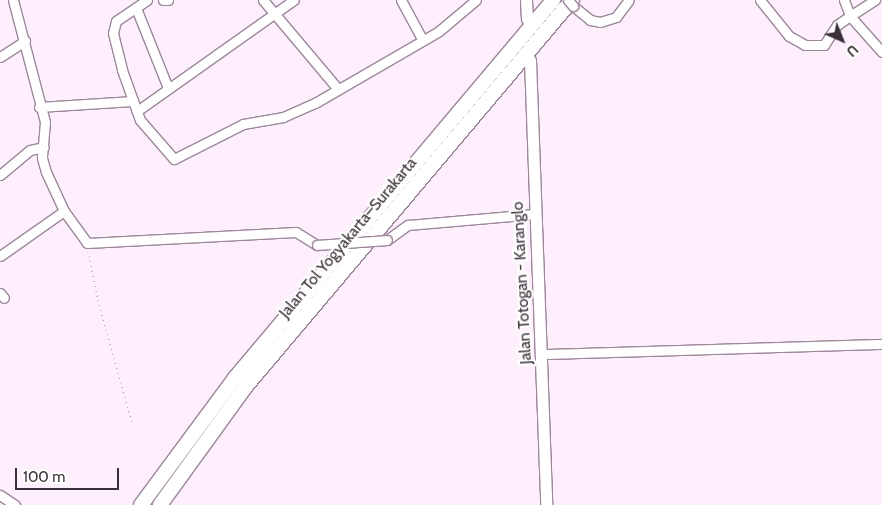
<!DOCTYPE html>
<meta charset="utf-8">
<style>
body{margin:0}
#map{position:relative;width:882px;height:505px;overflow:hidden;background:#feeffc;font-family:Cabin,sans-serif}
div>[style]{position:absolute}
.path>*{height:1px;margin-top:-0.5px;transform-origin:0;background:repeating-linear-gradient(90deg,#9c909b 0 1px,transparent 0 5px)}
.roads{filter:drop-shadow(1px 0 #9d879b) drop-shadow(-1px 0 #9d879b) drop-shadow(0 1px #9d879b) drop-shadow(0 -1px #9d879b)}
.minor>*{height:9px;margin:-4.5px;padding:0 4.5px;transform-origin:4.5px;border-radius:4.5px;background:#fff}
.major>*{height:11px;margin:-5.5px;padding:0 5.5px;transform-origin:5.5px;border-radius:5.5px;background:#fff}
.highway>*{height:14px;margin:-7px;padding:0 7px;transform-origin:7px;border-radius:7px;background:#fff}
.bridges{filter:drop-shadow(1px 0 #9d879b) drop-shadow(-1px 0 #9d879b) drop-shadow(0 1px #9d879b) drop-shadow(0 -1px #9d879b)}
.minor-bridge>*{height:9px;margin:-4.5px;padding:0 4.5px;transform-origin:4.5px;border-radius:4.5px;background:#fff}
span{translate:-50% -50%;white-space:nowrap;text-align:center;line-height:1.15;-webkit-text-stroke:4.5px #fff;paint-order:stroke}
.street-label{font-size:16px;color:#392f38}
.north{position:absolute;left:817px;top:15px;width:50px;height:50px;-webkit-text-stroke:4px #fff;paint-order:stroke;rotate:136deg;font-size:14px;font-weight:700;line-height:20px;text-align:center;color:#392f38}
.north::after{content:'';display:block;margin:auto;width:18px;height:22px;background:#392f38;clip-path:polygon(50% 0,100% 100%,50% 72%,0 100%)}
.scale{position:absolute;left:15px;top:468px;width:104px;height:22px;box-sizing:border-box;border:2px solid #392f38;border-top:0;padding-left:6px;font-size:15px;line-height:18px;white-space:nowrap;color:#392f38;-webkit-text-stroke:4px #fff;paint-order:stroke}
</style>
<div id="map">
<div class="path">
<i style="left:88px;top:251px;width:55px;rotate:78.5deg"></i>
<i style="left:99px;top:305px;width:125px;rotate:74.2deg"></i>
</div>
<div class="roads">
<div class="minor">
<i style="left:13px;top:0;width:126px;rotate:75.3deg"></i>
<i style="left:45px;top:122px;width:36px;rotate:95deg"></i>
<i style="left:42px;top:158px;width:15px;rotate:74deg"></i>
<i style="left:46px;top:172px;width:43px;rotate:65.2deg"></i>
<i style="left:64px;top:211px;width:39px;rotate:54deg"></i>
<i style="left:87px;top:243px;width:209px;rotate:-3deg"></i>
<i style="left:296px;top:232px;width:25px;rotate:32deg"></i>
<i style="left:147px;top:0;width:37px;rotate:146deg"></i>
<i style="left:116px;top:21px;width:12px;rotate:104deg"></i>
<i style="left:113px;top:33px;width:38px;rotate:76deg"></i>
<i style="left:122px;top:70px;width:53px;rotate:70.2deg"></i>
<i style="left:140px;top:120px;width:52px;rotate:48.9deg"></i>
<i style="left:174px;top:159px;width:77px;rotate:-26.9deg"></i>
<i style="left:243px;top:124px;width:41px;rotate:-9.9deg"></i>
<i style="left:283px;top:117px;width:35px;rotate:-24deg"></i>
<i style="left:315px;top:103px;width:143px;rotate:-30.1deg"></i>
<i style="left:439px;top:31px;width:48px;rotate:-40deg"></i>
<i style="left:163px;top:0;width:5px"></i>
<i style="left:263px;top:0;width:116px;rotate:49.9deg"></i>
<i style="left:401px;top:0;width:44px;rotate:61.7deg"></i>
<i style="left:760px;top:0;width:46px;rotate:51.1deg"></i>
<i style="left:789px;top:36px;width:18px;rotate:29deg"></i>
<i style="left:805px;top:45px;width:19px"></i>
<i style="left:824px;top:45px;width:24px;rotate:-57deg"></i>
<i style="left:837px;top:25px;width:16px;rotate:-35deg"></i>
<i style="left:850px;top:16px;width:48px;rotate:48.4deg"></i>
<i style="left:844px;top:0;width:17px;rotate:69deg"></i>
<i style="left:850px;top:16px;width:30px;rotate:-33deg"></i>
<i style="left:573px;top:6px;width:22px;rotate:39deg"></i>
<i style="left:590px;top:20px;width:10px;rotate:11deg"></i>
<i style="left:600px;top:22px;width:17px;rotate:-17deg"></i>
<i style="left:616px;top:17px;width:21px;rotate:-53deg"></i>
<i style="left:136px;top:8px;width:86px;rotate:68.2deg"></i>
<i style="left:0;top:57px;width:30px;rotate:-33deg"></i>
<i style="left:39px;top:107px;width:94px;rotate:-3.7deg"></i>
<i style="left:137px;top:111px;width:192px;rotate:-35.3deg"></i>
<i style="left:0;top:175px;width:39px;rotate:-40deg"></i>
<i style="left:30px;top:150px;width:14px;rotate:-12deg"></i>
<i style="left:387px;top:240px;width:26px;rotate:-36deg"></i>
<i style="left:408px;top:225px;width:127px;rotate:-5deg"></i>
<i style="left:0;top:256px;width:78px;rotate:-35.1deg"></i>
<i style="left:0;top:293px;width:6px;rotate:51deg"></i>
<i style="left:543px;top:354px;width:339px;rotate:-1.7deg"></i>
<i style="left:0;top:495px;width:18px;rotate:34deg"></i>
</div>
<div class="major">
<i style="left:526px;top:0;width:19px;rotate:87deg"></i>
<i style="left:530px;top:60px;width:445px;rotate:87.9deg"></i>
</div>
<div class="highway">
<i style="left:141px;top:505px;width:158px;rotate:-53.5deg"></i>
<i style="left:235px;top:378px;width:494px;rotate:-49.9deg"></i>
<i style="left:160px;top:505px;width:148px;rotate:-54.1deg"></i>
<i style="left:247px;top:385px;width:504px;rotate:-49.83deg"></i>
</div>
</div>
<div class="bridges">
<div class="minor-bridge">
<i style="left:568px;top:0;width:8px;rotate:50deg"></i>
<i style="left:317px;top:245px;width:70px;rotate:-4.1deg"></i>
</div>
</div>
<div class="street-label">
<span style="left:348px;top:238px;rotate:-50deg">Jalan Tol Yogyakarta–Surakarta</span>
<span style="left:522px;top:283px;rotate:-93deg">Jalan Totogan - Karanglo</span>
</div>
<div class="north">U</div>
<div class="scale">100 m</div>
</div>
